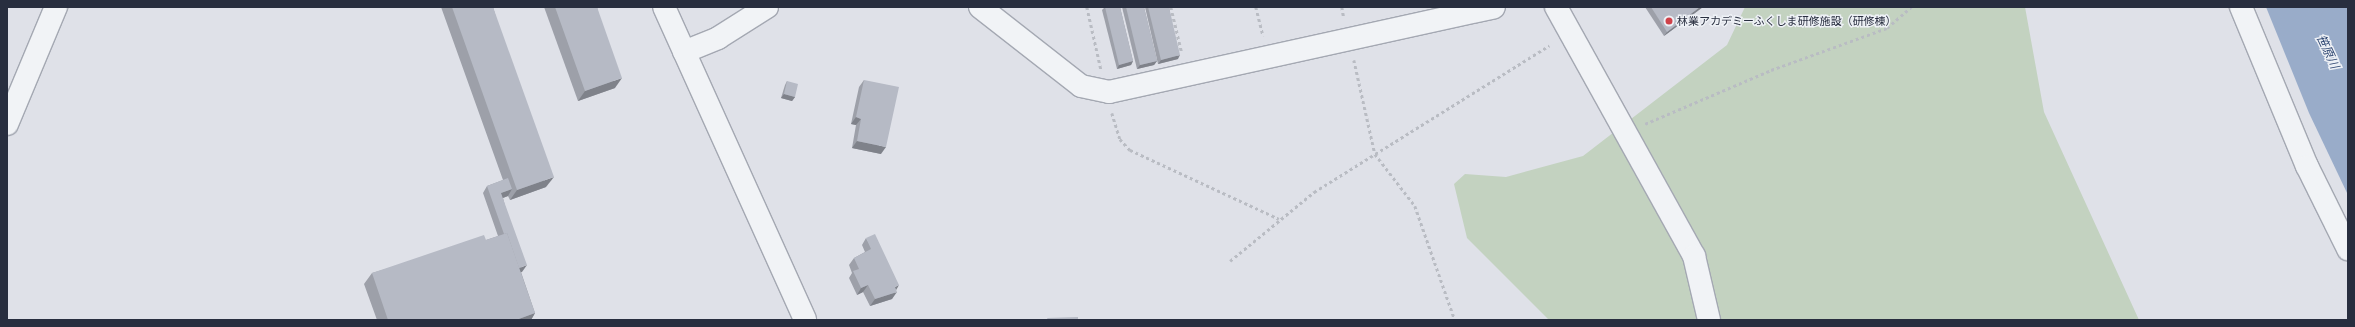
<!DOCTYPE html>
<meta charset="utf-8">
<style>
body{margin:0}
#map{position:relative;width:2355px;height:327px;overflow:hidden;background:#dfe1e8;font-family:Arial,"Noto Sans JP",sans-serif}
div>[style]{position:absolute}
.green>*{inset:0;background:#c3d2c0}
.water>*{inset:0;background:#99acc9}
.path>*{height:2.5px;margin-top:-1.25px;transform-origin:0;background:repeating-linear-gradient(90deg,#b9bcc3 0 3px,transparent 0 6px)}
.roads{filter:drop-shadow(1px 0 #a4a8b2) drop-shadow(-1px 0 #a4a8b2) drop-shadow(0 1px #a4a8b2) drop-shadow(0 -1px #a4a8b2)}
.minor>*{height:22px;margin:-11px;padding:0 11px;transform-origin:11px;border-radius:11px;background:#f1f3f6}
.wall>*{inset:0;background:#9da0a9}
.shaded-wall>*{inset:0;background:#7f828a}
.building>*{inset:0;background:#b6bac5}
.dots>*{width:11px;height:11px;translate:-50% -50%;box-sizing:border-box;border:2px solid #eef1f6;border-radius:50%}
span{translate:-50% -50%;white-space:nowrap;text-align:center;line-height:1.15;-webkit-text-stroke:3px #eef1f6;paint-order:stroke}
.poi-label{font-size:11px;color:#282e3f}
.left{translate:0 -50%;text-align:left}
.water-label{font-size:12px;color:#314973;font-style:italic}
.frame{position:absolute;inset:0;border:8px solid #282e3f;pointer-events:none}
</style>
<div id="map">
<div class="green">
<i style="clip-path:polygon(1745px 7px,2025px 7px,2044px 112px,2139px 320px,1549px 320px,1467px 238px,1454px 184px,1465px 174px,1506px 177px,1583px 156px,1727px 45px)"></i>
</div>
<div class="water">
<i style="clip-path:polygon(2266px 7px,2348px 7px,2348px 195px,2309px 113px)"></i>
</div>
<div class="path">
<i style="left:1087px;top:7px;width:64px;rotate:77.3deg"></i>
<i style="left:1171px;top:7px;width:47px;rotate:76.6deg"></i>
<i style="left:1256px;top:7px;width:30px;rotate:76deg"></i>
<i style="left:1342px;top:7px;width:11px;rotate:80deg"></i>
<i style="left:1354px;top:60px;width:96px;rotate:77.4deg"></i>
<i style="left:1375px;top:154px;width:66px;rotate:52.4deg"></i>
<i style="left:1415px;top:206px;width:121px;rotate:70.7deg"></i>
<i style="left:1112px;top:113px;width:27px;rotate:73deg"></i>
<i style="left:1120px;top:139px;width:15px;rotate:48deg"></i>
<i style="left:1130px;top:150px;width:164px;rotate:24.8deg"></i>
<i style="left:1645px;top:124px;width:137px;rotate:-23.2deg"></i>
<i style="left:1771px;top:70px;width:123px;rotate:-19.9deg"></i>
<i style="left:1887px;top:28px;width:32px;rotate:-41deg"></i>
<i style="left:1230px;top:261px;width:109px;rotate:-39.4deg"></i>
<i style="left:1314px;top:192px;width:277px;rotate:-31.9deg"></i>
</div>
<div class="roads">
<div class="minor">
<i style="left:664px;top:7px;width:343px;rotate:65.7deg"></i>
<i style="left:980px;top:7px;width:128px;rotate:38deg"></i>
<i style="left:1081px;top:86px;width:29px;rotate:12deg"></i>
<i style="left:1109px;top:92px;width:394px;rotate:-12.4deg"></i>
<i style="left:1556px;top:7px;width:285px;rotate:61deg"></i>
<i style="left:1694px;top:256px;width:66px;rotate:76.8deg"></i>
<i style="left:2241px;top:7px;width:172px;rotate:67.5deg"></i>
<i style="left:2307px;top:166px;width:93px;rotate:63.7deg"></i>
<i style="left:684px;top:52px;width:37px;rotate:-22deg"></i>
<i style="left:718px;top:38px;width:58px;rotate:-32.3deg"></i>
<i style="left:7px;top:124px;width:127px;rotate:-67.3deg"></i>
</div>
</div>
<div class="wall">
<i style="clip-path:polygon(441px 7px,493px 7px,546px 187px,510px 200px,508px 196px,503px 198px,522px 272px,521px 272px,535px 313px,531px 320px,377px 320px,364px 284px,372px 273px,486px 240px,498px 236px,483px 193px,487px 186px,503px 180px)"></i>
<i style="clip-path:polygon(544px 7px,597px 7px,615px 88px,578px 101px)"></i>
<i style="clip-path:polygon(1105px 7px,1120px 7px,1133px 61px,1131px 65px,1117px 69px,1102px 10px)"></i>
<i style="clip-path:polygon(1122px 7px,1144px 7px,1157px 61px,1154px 65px,1137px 69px)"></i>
<i style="clip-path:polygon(1145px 7px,1169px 7px,1178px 59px,1158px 64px)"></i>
<i style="clip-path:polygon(1645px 7px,1703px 7px,1664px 36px)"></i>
<i style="clip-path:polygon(864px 80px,881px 154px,852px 148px,856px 125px,851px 124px,859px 87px)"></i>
<i style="clip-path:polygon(787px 81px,795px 97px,792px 101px,781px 98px,785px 85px)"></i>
<i style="clip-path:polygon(866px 238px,896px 290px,892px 299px,870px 306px,863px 292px,857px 295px,849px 278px,852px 273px,849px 265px,854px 258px,865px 252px,862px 245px)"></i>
</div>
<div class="shaded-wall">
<i style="clip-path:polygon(1700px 7px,1703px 7px,1664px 36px,1667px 32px)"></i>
<i style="clip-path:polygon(1180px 55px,1178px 59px,1158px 64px,1161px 60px)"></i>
<i style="clip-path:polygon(1133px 61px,1131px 65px,1117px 69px,1119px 65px)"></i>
<i style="clip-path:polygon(1157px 61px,1154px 65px,1137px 69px,1140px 65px)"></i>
<i style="clip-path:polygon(622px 78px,615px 88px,578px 101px,585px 91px)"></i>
<i style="clip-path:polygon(784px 94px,795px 97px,792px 101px,781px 98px)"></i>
<i style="clip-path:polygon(856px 117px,861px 119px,856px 125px,851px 124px)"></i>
<i style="clip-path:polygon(857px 141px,886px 147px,881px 154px,852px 148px)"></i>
<i style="clip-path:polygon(554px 177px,546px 187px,510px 200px,517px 190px)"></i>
<i style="clip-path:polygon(512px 189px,508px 196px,497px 200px,501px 193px)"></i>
<i style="clip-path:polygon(527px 265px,522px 272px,512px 275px,517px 269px)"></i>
<i style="clip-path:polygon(868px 285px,863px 292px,857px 295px,861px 288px)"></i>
<i style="clip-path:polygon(899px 285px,895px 292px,895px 287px)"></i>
<i style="clip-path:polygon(897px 292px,892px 299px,870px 306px,875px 299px)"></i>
<i style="clip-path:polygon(535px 313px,531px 320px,516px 320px)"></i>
</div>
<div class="building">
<i style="clip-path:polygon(452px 7px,493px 7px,554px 177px,517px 190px)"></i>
<i style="clip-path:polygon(555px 7px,597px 7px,622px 78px,585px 91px)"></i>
<i style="clip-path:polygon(1105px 7px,1120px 7px,1133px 61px,1119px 65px)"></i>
<i style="clip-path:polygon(1126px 7px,1144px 7px,1157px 61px,1140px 65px)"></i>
<i style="clip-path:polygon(1148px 7px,1169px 7px,1180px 55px,1161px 60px)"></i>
<i style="clip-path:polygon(1651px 7px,1700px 7px,1667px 32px)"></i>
<i style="clip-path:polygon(864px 80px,899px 87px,886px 147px,857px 141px,861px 119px,856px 117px)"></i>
<i style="clip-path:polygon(787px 81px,798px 84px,795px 97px,784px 94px)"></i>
<i style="clip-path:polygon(508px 178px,512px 189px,501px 193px,527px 265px,519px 268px,507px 233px,504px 234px,487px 186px)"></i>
<i style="clip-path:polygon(507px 233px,535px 313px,516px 320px,388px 320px,372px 273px,484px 235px,486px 240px)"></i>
<i style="clip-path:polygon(875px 234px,899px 285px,895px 287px,897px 292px,875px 299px,868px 285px,861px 288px,853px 271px,859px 269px,854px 258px,871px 249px,866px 238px)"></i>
<i style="clip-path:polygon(1078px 317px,1078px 320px,1048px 320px,1047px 318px)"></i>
<i style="clip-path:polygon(1010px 319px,1033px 320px,1010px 320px)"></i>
</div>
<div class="dots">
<i style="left:1669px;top:21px;background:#cf424a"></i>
</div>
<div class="poi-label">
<span class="left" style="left:1677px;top:21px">林業アカデミーふくしま研修施設（研修棟）</span>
</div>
<div class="water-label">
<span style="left:2327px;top:52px;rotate:65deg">笹原川</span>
</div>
<div class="frame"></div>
</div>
